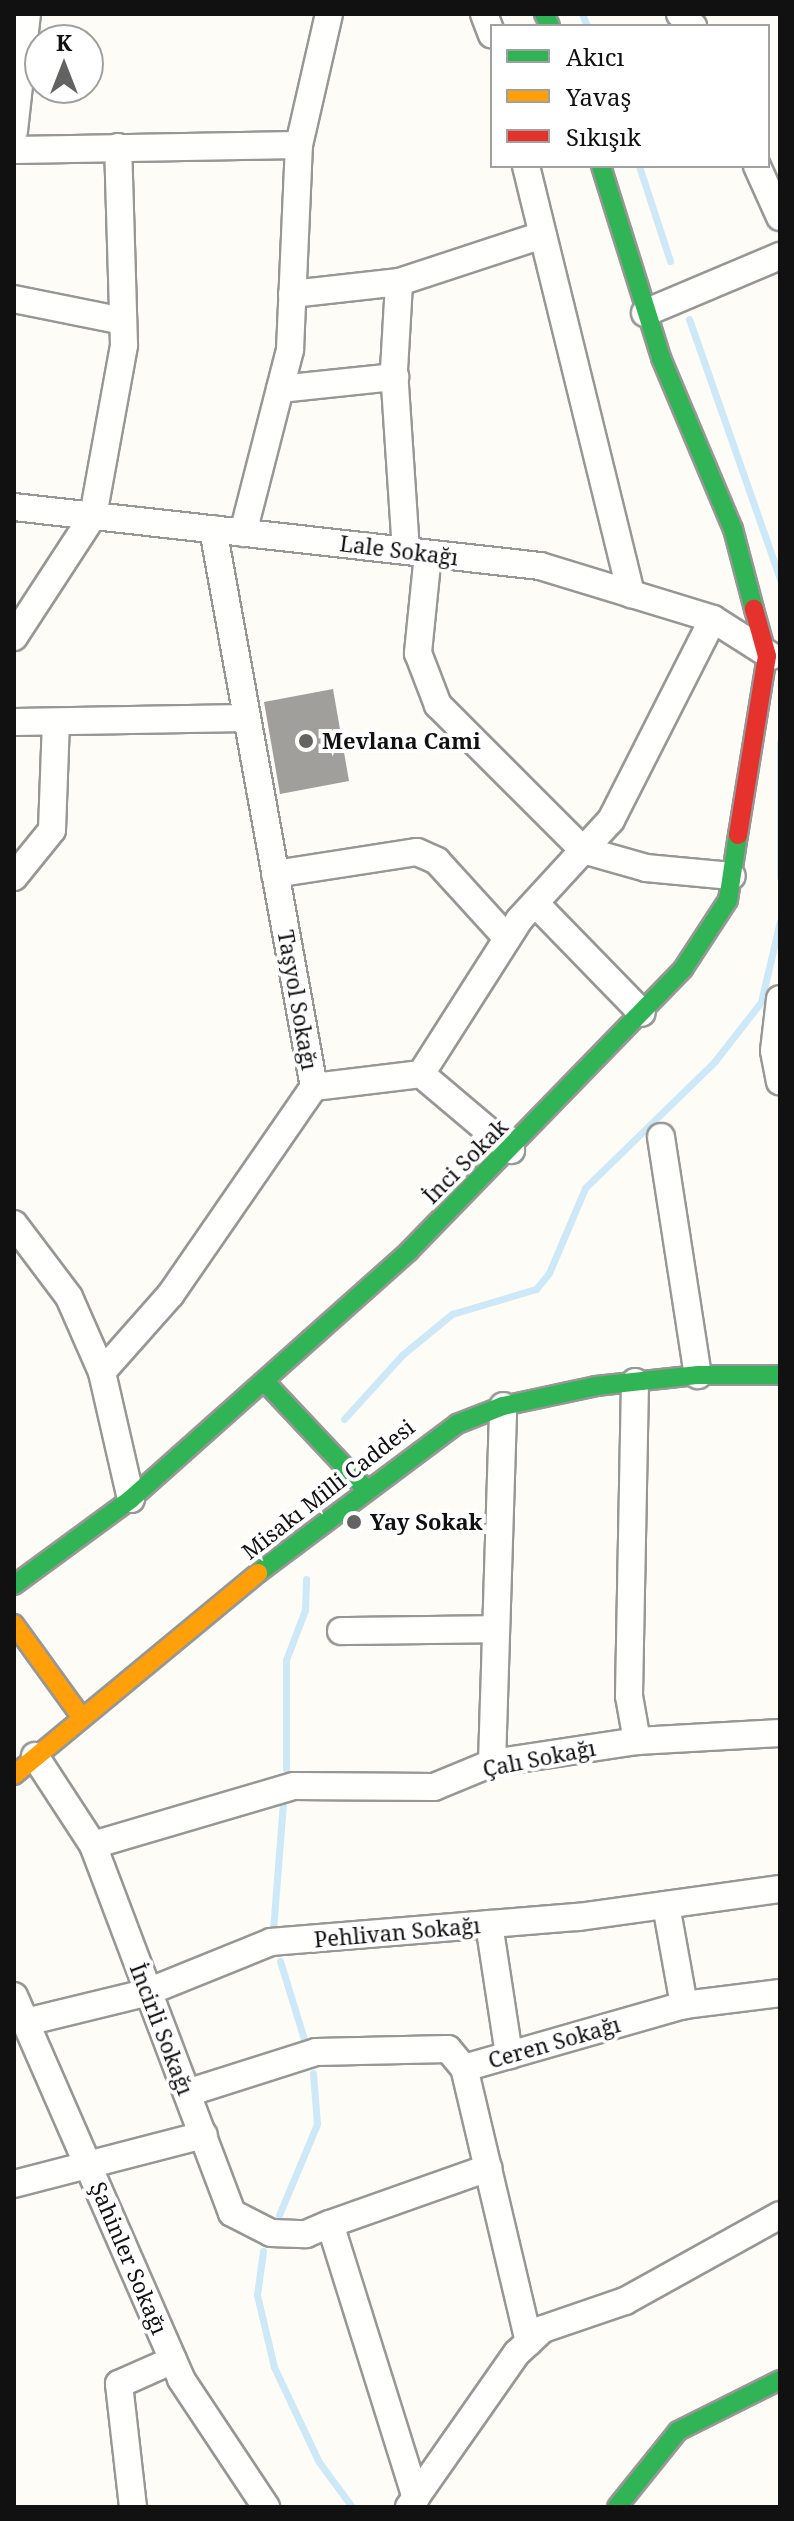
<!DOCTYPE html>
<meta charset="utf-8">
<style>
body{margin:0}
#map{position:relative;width:794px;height:2521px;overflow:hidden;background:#fdfcf7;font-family:"Noto Serif",serif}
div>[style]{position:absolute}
.stream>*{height:7px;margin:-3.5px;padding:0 3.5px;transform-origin:3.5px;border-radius:3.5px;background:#cde8f7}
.building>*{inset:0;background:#a19f9c}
.roads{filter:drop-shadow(2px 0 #979795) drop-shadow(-2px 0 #979795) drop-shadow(0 2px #979795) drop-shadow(0 -2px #979795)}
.street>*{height:26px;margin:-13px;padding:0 13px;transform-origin:13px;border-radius:13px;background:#fffffe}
.fast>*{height:18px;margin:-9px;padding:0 9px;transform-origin:9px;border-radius:9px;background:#30b455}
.slow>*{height:18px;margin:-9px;padding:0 9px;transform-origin:9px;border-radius:9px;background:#ff9f0a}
.jam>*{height:18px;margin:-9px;padding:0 9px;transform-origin:9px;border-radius:9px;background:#e5322d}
.dots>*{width:22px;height:22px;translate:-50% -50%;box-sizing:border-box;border:4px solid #fff;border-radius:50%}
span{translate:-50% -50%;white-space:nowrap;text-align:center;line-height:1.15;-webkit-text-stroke:8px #fff;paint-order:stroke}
.street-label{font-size:22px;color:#111}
.poi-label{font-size:22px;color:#111;font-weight:700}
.left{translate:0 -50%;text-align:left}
.frame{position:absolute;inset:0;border:16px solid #111;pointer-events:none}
.legend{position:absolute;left:490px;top:24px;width:280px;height:144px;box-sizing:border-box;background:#fff;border:2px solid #a0a0a0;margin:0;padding:10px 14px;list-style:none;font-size:24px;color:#111}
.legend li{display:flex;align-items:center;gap:16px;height:40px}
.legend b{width:40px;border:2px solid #a0a0a0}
.north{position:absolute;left:24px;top:24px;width:80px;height:80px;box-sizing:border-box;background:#fff;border:2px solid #a0a0a0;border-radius:50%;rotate:0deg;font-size:22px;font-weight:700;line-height:32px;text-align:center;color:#111}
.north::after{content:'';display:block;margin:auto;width:28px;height:36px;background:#646362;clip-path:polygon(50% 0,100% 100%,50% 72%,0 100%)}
</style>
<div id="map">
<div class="stream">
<i style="left:582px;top:14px;width:13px;rotate:67deg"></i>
<i style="left:639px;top:166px;width:100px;rotate:71.9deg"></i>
<i style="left:689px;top:319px;width:275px;rotate:70.7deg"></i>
<i style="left:780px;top:743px;width:134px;rotate:90deg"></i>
<i style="left:344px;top:1419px;width:86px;rotate:-47.8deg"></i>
<i style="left:402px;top:1355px;width:65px;rotate:-39.4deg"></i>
<i style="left:452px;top:1314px;width:88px;rotate:-16.6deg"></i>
<i style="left:536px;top:1289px;width:21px;rotate:-51deg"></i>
<i style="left:549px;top:1273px;width:92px;rotate:-67deg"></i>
<i style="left:585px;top:1188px;width:182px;rotate:-44.3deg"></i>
<i style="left:715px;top:1061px;width:75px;rotate:-52.1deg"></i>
<i style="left:761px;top:1002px;width:83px;rotate:-76.8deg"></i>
<i style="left:286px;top:1769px;width:109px;rotate:-90deg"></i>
<i style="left:286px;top:1660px;width:53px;rotate:-69.2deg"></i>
<i style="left:305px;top:1610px;width:31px;rotate:-88deg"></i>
<i style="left:273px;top:1930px;width:126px;rotate:-85.5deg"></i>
<i style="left:280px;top:1961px;width:82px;rotate:72.9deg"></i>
<i style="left:279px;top:2215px;width:99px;rotate:-67.3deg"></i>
<i style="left:317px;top:2124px;width:51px;rotate:-94.5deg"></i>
<i style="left:263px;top:2251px;width:44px;rotate:97.8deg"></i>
<i style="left:257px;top:2295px;width:74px;rotate:76.7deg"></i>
<i style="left:274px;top:2367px;width:105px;rotate:64.7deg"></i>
<i style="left:319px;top:2462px;width:56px;rotate:53.7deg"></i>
</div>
<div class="building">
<i style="clip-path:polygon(333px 689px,349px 781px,280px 794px,264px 702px)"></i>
</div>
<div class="roads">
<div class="street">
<i style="left:484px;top:14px;width:22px;rotate:69deg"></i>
<i style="left:680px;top:14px;width:18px;rotate:43deg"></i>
<i style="left:14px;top:131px;width:118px;rotate:-83.7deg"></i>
<i style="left:14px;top:150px;width:285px;rotate:-1deg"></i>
<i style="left:526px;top:166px;width:441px;rotate:76.2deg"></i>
<i style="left:757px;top:166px;width:56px;rotate:65.7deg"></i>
<i style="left:292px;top:294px;width:108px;rotate:-6.4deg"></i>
<i style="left:14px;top:299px;width:111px;rotate:11.4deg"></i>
<i style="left:645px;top:313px;width:147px;rotate:-22.9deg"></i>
<i style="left:280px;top:389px;width:116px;rotate:-6deg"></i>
<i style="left:14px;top:507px;width:529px;rotate:6.4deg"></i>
<i style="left:540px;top:566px;width:181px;rotate:17deg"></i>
<i style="left:713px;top:619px;width:69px;rotate:32.5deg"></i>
<i style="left:243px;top:533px;width:189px;rotate:-75.6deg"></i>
<i style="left:290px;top:350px;width:205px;rotate:-87.5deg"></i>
<i style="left:299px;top:145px;width:134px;rotate:-77.1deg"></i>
<i style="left:406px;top:551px;width:181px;rotate:-93.8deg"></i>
<i style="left:394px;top:370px;width:88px;rotate:-86.7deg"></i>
<i style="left:399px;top:282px;width:151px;rotate:-18.2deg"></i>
<i style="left:428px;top:554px;width:100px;rotate:95.8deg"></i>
<i style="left:418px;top:653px;width:56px;rotate:69deg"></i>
<i style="left:438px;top:705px;width:205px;rotate:45deg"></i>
<i style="left:583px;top:850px;width:66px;rotate:15.9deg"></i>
<i style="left:646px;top:868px;width:86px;rotate:5.3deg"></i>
<i style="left:14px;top:637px;width:145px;rotate:-56.9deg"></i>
<i style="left:93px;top:516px;width:174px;rotate:-79.7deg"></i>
<i style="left:124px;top:345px;width:198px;rotate:-91.7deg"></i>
<i style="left:14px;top:722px;width:233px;rotate:-1deg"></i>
<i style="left:275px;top:874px;width:144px;rotate:-8.8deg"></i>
<i style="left:417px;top:852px;width:22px;rotate:24deg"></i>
<i style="left:437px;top:861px;width:104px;rotate:47.7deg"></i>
<i style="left:14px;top:877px;width:60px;rotate:-51deg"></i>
<i style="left:52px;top:830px;width:108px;rotate:-87.9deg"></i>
<i style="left:535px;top:903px;width:153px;rotate:45.8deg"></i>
<i style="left:780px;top:999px;width:52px;rotate:96.6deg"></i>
<i style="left:774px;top:1051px;width:31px;rotate:79deg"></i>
<i style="left:421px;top:1074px;width:183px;rotate:-57.5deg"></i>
<i style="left:519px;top:920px;width:136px;rotate:-47.4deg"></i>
<i style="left:611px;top:820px;width:225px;rotate:-63.1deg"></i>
<i style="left:314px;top:1087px;width:108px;rotate:-6.9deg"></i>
<i style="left:421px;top:1074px;width:118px;rotate:40.2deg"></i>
<i style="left:661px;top:1137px;width:241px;rotate:81.2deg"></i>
<i style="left:14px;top:1224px;width:91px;rotate:53deg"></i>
<i style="left:69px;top:1297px;width:82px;rotate:66.3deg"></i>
<i style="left:635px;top:1382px;width:314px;rotate:91.1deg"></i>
<i style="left:629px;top:1696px;width:46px;rotate:79.9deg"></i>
<i style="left:131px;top:1499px;width:130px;rotate:-102.9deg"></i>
<i style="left:102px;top:1372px;width:104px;rotate:-48.5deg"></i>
<i style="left:171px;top:1294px;width:252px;rotate:-55.4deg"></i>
<i style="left:314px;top:1087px;width:567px;rotate:-100.26deg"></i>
<i style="left:341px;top:1631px;width:155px;rotate:-0.7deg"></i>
<i style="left:35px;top:1756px;width:106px;rotate:56.9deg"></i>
<i style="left:93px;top:1845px;width:393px;rotate:69.3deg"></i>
<i style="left:232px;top:2213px;width:44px;rotate:27.1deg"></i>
<i style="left:271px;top:2233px;width:35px;rotate:2deg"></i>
<i style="left:306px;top:2234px;width:26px;rotate:-23deg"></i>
<i style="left:492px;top:1763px;width:357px;rotate:-88.2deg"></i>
<i style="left:93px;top:1845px;width:209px;rotate:-16.4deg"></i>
<i style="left:294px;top:1786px;width:140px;rotate:0.4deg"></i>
<i style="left:434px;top:1787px;width:63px;rotate:-22.5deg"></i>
<i style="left:492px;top:1763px;width:147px;rotate:-8.6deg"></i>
<i style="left:637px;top:1741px;width:143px;rotate:-3.2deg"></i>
<i style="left:666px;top:1905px;width:102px;rotate:79.8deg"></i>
<i style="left:489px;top:1924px;width:133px;rotate:81.3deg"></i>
<i style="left:14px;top:1996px;width:418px;rotate:66.4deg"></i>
<i style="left:181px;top:2379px;width:154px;rotate:56.4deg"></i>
<i style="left:26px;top:2022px;width:122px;rotate:-13.7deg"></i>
<i style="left:145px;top:1993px;width:136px;rotate:-22deg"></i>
<i style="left:271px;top:1942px;width:308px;rotate:-4.7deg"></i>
<i style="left:578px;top:1917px;width:204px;rotate:-7.9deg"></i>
<i style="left:187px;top:2093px;width:135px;rotate:-17.6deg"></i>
<i style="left:316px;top:2052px;width:132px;rotate:-1.3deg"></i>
<i style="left:448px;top:2049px;width:25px;rotate:50deg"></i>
<i style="left:14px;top:2184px;width:196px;rotate:-14.5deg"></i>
<i style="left:529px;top:2342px;width:282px;rotate:-103.3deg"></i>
<i style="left:464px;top:2068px;width:229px;rotate:-16deg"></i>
<i style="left:684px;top:2005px;width:97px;rotate:-7.1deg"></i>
<i style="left:416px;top:2498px;width:287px;rotate:-107.4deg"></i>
<i style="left:330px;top:2224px;width:168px;rotate:-19.5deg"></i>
<i style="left:133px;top:2507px;width:124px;rotate:-96.5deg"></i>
<i style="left:119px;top:2384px;width:59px;rotate:-24deg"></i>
<i style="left:409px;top:2507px;width:188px;rotate:-55deg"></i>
<i style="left:517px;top:2353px;width:35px;rotate:-43deg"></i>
<i style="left:543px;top:2329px;width:87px;rotate:-18.9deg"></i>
<i style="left:625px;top:2301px;width:177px;rotate:-29deg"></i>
</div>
<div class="fast">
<i style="left:544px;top:14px;width:13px;rotate:63deg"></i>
<i style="left:601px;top:166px;width:201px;rotate:72.6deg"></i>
<i style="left:661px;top:358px;width:186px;rotate:67.2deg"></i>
<i style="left:733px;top:529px;width:83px;rotate:75.3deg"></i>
<i style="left:265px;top:1382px;width:144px;rotate:46.7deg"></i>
<i style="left:258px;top:1573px;width:249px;rotate:-36.8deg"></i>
<i style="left:457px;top:1424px;width:49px;rotate:-21.4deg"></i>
<i style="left:503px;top:1406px;width:95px;rotate:-12.1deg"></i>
<i style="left:596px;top:1386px;width:103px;rotate:-6.2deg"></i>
<i style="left:698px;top:1375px;width:82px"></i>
<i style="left:14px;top:1585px;width:145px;rotate:-36.3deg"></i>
<i style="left:131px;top:1499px;width:373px;rotate:-41.7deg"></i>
<i style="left:409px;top:1251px;width:393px;rotate:-45.8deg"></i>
<i style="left:683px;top:969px;width:82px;rotate:-56.9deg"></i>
<i style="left:728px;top:900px;width:66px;rotate:-81.3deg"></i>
<i style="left:617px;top:2507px;width:97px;rotate:-51.2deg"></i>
<i style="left:678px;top:2431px;width:114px;rotate:-26.6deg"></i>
</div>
<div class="slow">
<i style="left:14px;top:1624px;width:116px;rotate:54.1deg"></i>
<i style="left:14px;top:1775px;width:317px;rotate:-39.6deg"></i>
</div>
<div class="jam">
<i style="left:738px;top:835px;width:181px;rotate:-80.8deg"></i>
<i style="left:767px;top:656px;width:49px;rotate:-105.5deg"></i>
</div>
</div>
<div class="dots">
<i style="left:306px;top:741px;background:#646362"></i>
<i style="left:354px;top:1522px;background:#646362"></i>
</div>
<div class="street-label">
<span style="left:399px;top:550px;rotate:7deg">Lale Sokağı</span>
<span style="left:298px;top:1000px;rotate:80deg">Taşyol Sokağı</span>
<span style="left:465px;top:1161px;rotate:-45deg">İnci Sokak</span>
<span style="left:328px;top:1489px;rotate:-38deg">Misakı Milli Caddesi</span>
<span style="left:539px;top:1758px;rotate:-11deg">Çalı Sokağı</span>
<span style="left:397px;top:1932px;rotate:-5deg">Pehlivan Sokağı</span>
<span style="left:162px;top:2029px;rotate:69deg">İncirli Sokağı</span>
<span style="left:554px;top:2042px;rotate:-16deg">Ceren Sokağı</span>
<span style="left:129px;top:2258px;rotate:67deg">Şahinler Sokağı</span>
</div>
<div class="poi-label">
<span class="left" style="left:322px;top:741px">Mevlana Cami</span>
<span class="left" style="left:370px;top:1522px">Yay Sokak</span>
</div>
<div class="frame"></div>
<ul class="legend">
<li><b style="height:10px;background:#30b455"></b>Akıcı</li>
<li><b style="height:10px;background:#ff9f0a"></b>Yavaş</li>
<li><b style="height:10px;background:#e5322d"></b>Sıkışık</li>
</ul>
<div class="north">K</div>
</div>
